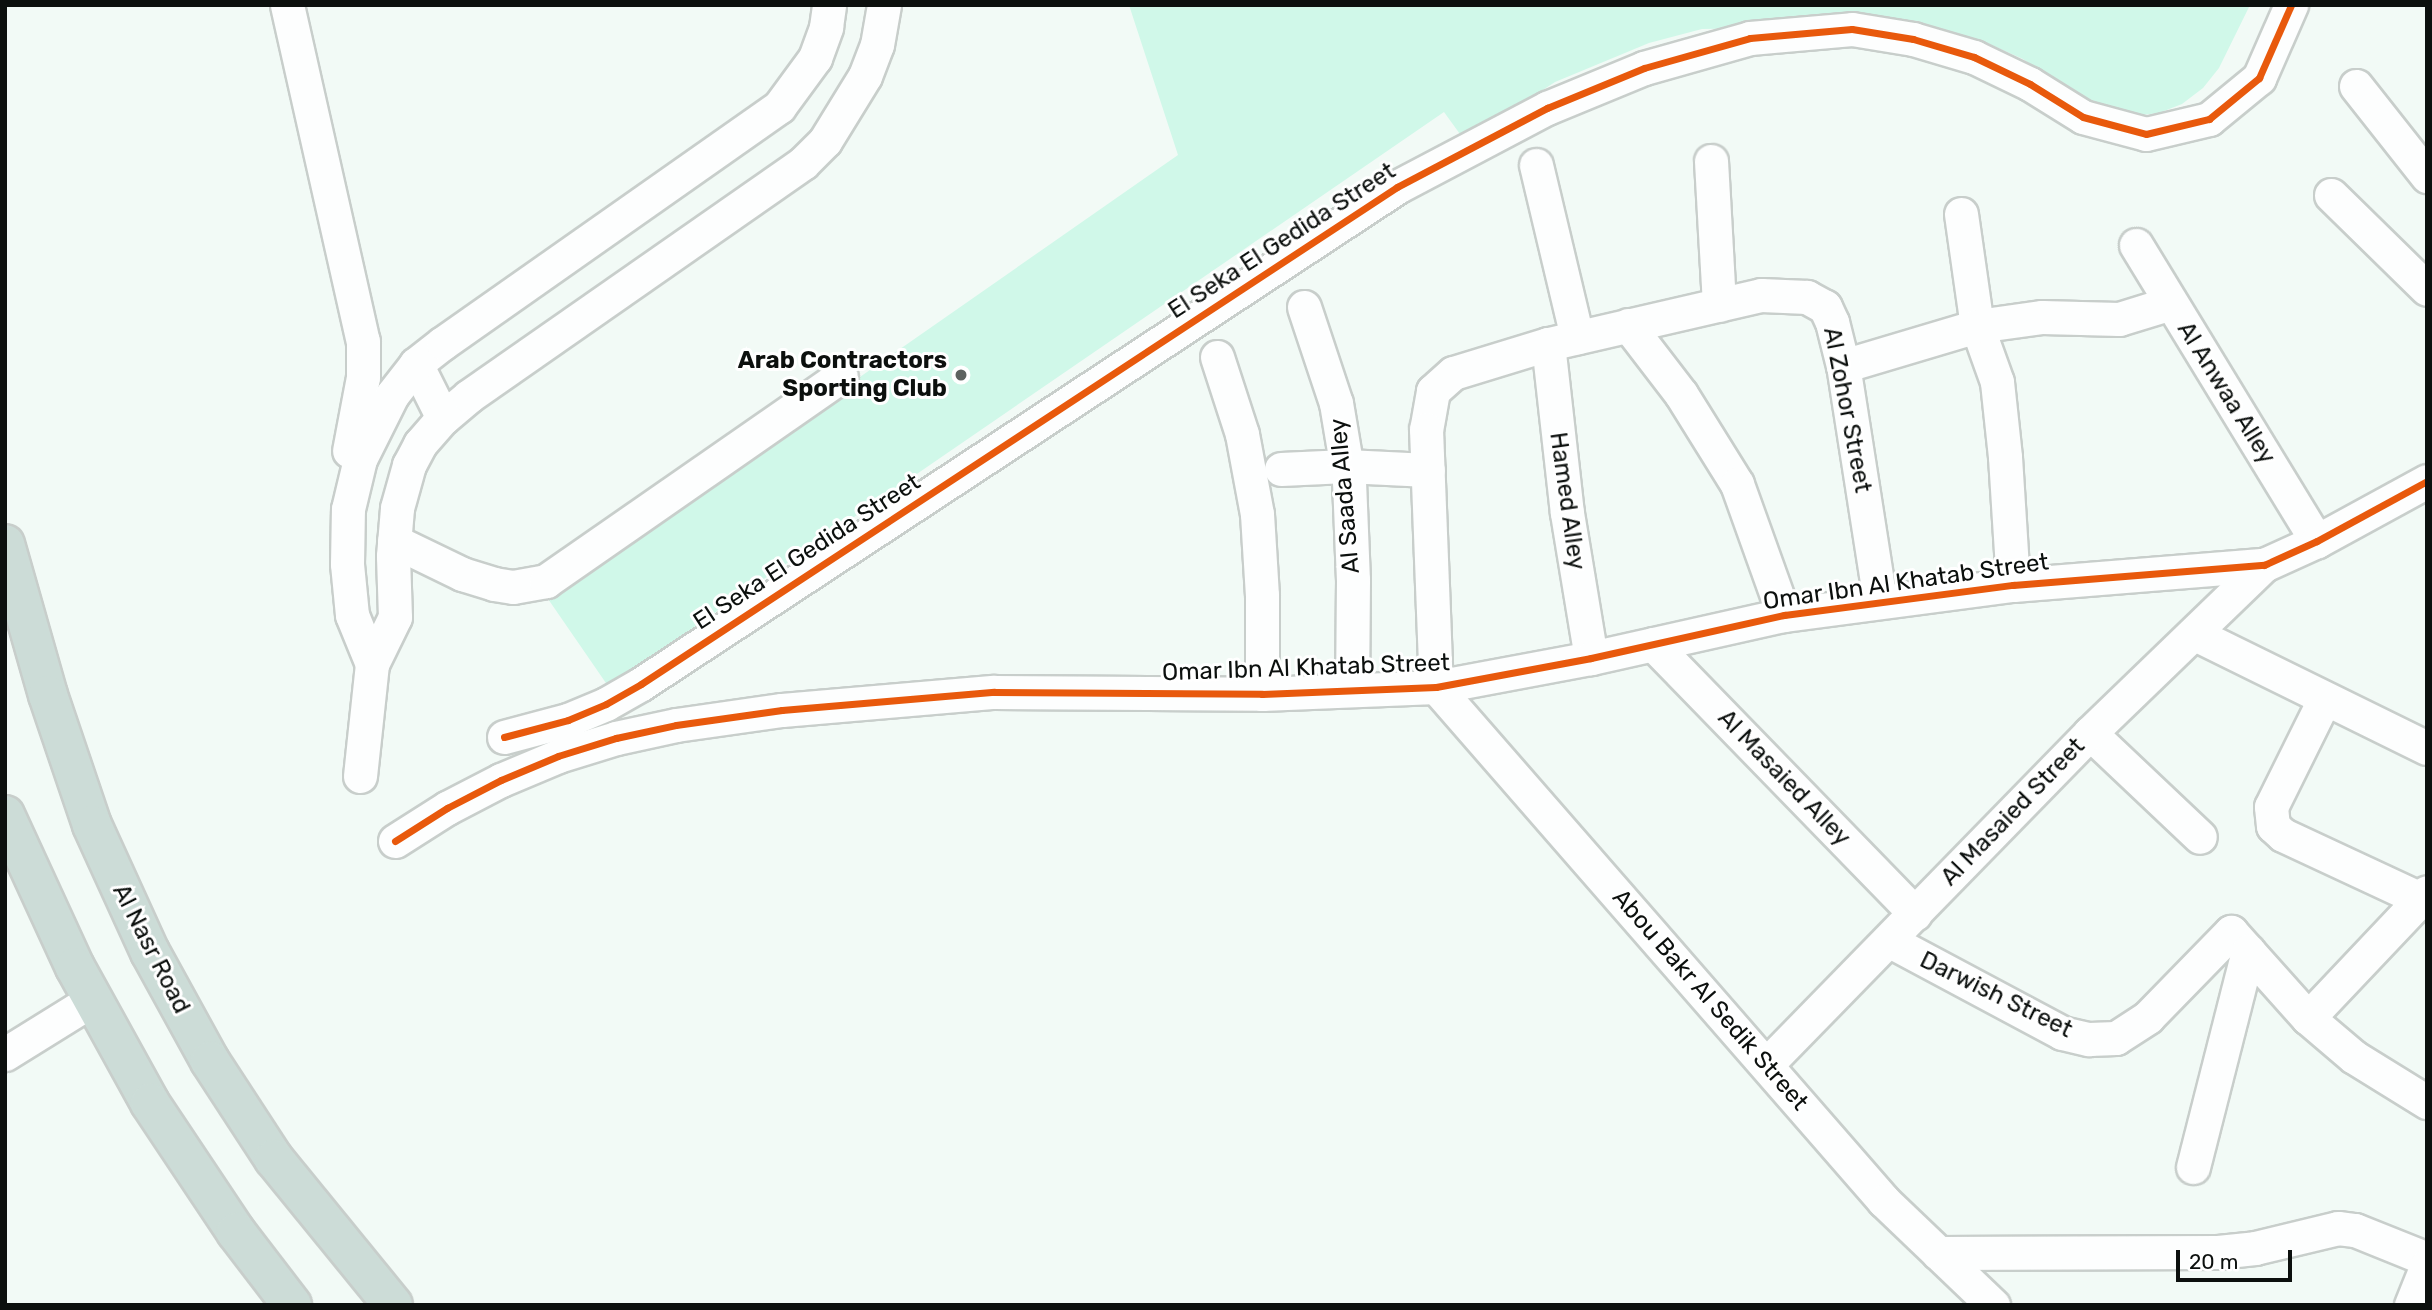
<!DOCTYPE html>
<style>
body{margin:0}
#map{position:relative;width:2432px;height:1310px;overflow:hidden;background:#f2faf6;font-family:Rubik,sans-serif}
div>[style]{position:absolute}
.green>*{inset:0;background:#d0f8e9}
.roads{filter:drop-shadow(2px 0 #c8cecb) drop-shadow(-2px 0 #c8cecb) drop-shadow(0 2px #c8cecb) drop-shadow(0 -2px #c8cecb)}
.street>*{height:33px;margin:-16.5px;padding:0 16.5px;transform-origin:16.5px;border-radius:16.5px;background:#fdfefe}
.highway>*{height:38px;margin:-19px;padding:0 19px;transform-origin:19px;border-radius:19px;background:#ccdcd7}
.cycleway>*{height:7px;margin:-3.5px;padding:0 3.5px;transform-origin:3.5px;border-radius:3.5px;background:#e8590c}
.dots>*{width:19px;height:19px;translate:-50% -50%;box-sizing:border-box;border:4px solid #fff;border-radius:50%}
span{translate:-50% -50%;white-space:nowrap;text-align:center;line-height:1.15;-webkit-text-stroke:6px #fff;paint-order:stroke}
.street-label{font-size:24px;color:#0c100e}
.poi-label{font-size:24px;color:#0c100e;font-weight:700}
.right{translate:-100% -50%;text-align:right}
.frame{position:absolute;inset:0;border:7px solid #0c100e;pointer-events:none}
.scale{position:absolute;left:2176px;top:1250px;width:116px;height:32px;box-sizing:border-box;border:4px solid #0c100e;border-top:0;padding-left:9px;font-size:21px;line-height:24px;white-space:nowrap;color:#0c100e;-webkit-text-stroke:5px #fff;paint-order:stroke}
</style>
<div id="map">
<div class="green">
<i style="clip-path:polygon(1129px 5px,2250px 5px,2219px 68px,2203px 88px,2182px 104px,2159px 113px,2133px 116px,2084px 102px,2023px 59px,1989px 44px,1953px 33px,1880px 26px,1702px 29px,1649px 43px,1555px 82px,1465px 141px,1444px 112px,608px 686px,546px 596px,1178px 155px)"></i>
</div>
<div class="roads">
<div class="street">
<i style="left:287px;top:5px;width:344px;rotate:77.3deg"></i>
<i style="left:363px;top:341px;width:36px;rotate:90deg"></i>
<i style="left:363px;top:377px;width:75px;rotate:100.7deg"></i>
<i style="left:2356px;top:86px;width:115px;rotate:51.7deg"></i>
<i style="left:1711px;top:161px;width:144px;rotate:86.8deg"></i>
<i style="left:1536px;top:165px;width:177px;rotate:76.6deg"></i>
<i style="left:2331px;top:195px;width:134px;rotate:44.4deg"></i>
<i style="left:1961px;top:214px;width:113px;rotate:81.9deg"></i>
<i style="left:1977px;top:326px;width:59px;rotate:70.3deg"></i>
<i style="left:1997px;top:382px;width:75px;rotate:83.9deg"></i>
<i style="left:2005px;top:457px;width:128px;rotate:86.4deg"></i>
<i style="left:2136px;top:245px;width:347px;rotate:58.6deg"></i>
<i style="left:1304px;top:307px;width:101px;rotate:71.6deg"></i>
<i style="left:1336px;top:403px;width:79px;rotate:80.5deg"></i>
<i style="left:1349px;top:481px;width:99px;rotate:87.7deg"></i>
<i style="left:1353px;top:580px;width:109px;rotate:90.5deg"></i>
<i style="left:1628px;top:325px;width:87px;rotate:52.5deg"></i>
<i style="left:1681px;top:394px;width:106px;rotate:58.1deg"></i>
<i style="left:1737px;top:484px;width:139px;rotate:70.3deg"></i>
<i style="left:1548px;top:344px;width:170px;rotate:83.6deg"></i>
<i style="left:1567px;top:513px;width:147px;rotate:80.6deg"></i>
<i style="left:1217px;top:357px;width:81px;rotate:72deg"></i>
<i style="left:1242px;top:434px;width:81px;rotate:79.4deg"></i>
<i style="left:1257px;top:514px;width:81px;rotate:86.5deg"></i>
<i style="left:1262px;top:595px;width:99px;rotate:90deg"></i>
<i style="left:416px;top:364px;width:60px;rotate:63.4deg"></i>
<i style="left:1843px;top:366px;width:140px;rotate:-16.6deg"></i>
<i style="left:1977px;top:326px;width:66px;rotate:-7.9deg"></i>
<i style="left:2042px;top:317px;width:77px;rotate:1.5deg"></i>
<i style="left:2119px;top:319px;width:54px;rotate:-17.1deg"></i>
<i style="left:1281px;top:469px;width:65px;rotate:-2.6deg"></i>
<i style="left:1346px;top:466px;width:82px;rotate:2.8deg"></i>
<i style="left:394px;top:541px;width:76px;rotate:25.9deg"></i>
<i style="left:462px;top:574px;width:34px;rotate:17deg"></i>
<i style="left:494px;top:584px;width:19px;rotate:9deg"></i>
<i style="left:513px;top:587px;width:34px;rotate:-10deg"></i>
<i style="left:546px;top:581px;width:359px;rotate:-34.8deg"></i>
<i style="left:1880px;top:601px;width:238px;rotate:-98.9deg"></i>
<i style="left:1843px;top:366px;width:45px;rotate:-104deg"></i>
<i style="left:1832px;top:322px;width:17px;rotate:-115deg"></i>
<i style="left:1825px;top:307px;width:21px;rotate:-151deg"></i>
<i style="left:1807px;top:297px;width:46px;rotate:-177.5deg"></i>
<i style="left:1761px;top:295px;width:219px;rotate:167deg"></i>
<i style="left:1548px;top:344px;width:99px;rotate:163deg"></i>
<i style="left:1453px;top:373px;width:27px;rotate:138deg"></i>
<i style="left:1433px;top:391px;width:39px;rotate:100deg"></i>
<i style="left:1426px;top:429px;width:258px;rotate:87.8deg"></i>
<i style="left:1436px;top:687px;width:682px;rotate:48.92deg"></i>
<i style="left:1884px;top:1201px;width:151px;rotate:43.7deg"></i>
<i style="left:2195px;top:634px;width:258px;rotate:26.2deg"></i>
<i style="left:1653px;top:644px;width:376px;rotate:45.8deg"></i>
<i style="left:372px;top:664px;width:53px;rotate:-112.2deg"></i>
<i style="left:352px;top:615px;width:51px;rotate:-95.6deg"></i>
<i style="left:347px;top:564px;width:55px;rotate:-89deg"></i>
<i style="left:348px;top:509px;width:51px;rotate:-76.5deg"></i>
<i style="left:360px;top:459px;width:72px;rotate:-63.4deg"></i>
<i style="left:392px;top:395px;width:39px;rotate:-52deg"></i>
<i style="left:416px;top:364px;width:34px;rotate:-38deg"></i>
<i style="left:443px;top:343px;width:411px;rotate:-35.1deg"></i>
<i style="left:779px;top:107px;width:61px;rotate:-53.7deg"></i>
<i style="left:815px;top:58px;width:33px;rotate:-70deg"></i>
<i style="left:826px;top:27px;width:22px;rotate:-82deg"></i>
<i style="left:2324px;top:700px;width:119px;rotate:116.4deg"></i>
<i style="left:2271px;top:807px;width:19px;rotate:84deg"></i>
<i style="left:2273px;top:826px;width:13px;rotate:42deg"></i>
<i style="left:2283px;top:835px;width:151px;rotate:25deg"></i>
<i style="left:2090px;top:733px;width:151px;rotate:43.4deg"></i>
<i style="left:504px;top:737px;width:66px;rotate:-14.9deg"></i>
<i style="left:568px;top:720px;width:41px;rotate:-22.8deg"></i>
<i style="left:606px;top:704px;width:40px;rotate:-29.7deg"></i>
<i style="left:641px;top:684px;width:905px;rotate:-33.32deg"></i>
<i style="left:1397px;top:187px;width:170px;rotate:-27.8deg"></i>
<i style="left:1547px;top:108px;width:105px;rotate:-22.4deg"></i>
<i style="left:1644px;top:68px;width:110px;rotate:-15.8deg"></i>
<i style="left:1750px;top:38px;width:102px;rotate:-5deg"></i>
<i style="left:1852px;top:29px;width:62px;rotate:9.3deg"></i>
<i style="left:1913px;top:39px;width:64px;rotate:16.4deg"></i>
<i style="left:1974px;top:57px;width:62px;rotate:25.7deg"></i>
<i style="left:2030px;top:84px;width:62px;rotate:31.9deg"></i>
<i style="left:2083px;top:117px;width:65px;rotate:15.1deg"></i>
<i style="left:2146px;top:134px;width:65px;rotate:-13.4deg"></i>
<i style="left:2209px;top:119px;width:65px;rotate:-39.4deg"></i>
<i style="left:2259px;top:78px;width:80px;rotate:-66.3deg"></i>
<i style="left:360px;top:776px;width:113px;rotate:-83.9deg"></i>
<i style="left:372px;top:664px;width:52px;rotate:-63.9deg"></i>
<i style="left:395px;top:617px;width:61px;rotate:-91.9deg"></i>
<i style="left:393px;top:556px;width:48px;rotate:-85.2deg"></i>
<i style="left:397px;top:508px;width:45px;rotate:-74.4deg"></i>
<i style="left:409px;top:465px;width:24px;rotate:-62deg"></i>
<i style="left:420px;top:444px;width:35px;rotate:-49deg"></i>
<i style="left:443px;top:418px;width:34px;rotate:-40deg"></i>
<i style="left:469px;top:396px;width:407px;rotate:-34.9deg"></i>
<i style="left:803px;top:163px;width:31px;rotate:-45deg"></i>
<i style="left:825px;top:141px;width:76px;rotate:-58.4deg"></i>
<i style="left:865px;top:76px;width:33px;rotate:-69deg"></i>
<i style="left:877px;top:45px;width:41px;rotate:-80.1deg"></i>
<i style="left:395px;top:841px;width:62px;rotate:-32.4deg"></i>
<i style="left:447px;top:808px;width:61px;rotate:-27.4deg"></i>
<i style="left:501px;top:780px;width:62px;rotate:-22.8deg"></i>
<i style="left:558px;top:756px;width:61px;rotate:-17.2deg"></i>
<i style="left:616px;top:738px;width:61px;rotate:-12.2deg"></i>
<i style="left:676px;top:725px;width:107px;rotate:-8.1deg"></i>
<i style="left:782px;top:710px;width:213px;rotate:-4.9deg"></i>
<i style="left:994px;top:692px;width:268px;rotate:0.4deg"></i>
<i style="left:1262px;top:694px;width:174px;rotate:-2.3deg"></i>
<i style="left:1436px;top:687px;width:158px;rotate:-10.6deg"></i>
<i style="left:1591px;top:658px;width:198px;rotate:-12.6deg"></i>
<i style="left:1784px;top:615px;width:231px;rotate:-7.5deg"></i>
<i style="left:2013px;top:585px;width:252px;rotate:-4.6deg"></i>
<i style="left:2264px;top:565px;width:58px;rotate:-24.4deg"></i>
<i style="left:2317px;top:541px;width:125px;rotate:-28.6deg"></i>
<i style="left:1890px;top:941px;width:195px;rotate:28.1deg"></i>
<i style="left:2062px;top:1033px;width:28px;rotate:13deg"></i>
<i style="left:2089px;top:1039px;width:27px;rotate:-2deg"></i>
<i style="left:2116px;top:1038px;width:38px;rotate:-33deg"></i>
<i style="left:2148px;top:1017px;width:119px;rotate:-45.7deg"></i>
<i style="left:2231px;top:932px;width:115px;rotate:48.2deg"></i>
<i style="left:2308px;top:1018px;width:60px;rotate:40.3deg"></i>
<i style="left:2354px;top:1057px;width:86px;rotate:31.7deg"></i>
<i style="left:2308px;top:1018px;width:173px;rotate:-46.6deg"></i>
<i style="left:5px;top:1054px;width:102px;rotate:-31.8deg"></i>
<i style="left:1767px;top:1064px;width:462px;rotate:-45.7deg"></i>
<i style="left:2090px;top:733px;width:242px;rotate:-44deg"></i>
<i style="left:2193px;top:1167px;width:223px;rotate:-75.7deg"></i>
<i style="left:1938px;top:1253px;width:280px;rotate:-0.2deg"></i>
<i style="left:2218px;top:1252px;width:37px;rotate:-6deg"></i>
<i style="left:2255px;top:1248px;width:85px;rotate:-13.5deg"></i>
<i style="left:2338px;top:1228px;width:17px;rotate:7deg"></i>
<i style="left:2355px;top:1230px;width:78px;rotate:21.9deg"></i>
<i style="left:2411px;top:1305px;width:43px;rotate:-68.2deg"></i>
</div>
<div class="highway">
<i style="left:5px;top:544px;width:157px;rotate:74.1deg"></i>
<i style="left:48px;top:695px;width:137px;rotate:71.3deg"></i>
<i style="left:92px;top:825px;width:140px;rotate:65.5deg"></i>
<i style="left:150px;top:952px;width:124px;rotate:61.2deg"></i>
<i style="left:210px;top:1061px;width:117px;rotate:56.9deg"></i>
<i style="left:274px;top:1159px;width:188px;rotate:50.8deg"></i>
<i style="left:5px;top:815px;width:167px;rotate:65.3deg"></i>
<i style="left:75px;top:967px;width:155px;rotate:61.1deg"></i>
<i style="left:150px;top:1103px;width:155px;rotate:56.3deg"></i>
<i style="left:236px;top:1232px;width:92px;rotate:52.5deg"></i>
</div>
</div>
<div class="cycleway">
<i style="left:504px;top:737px;width:66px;rotate:-14.9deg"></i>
<i style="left:568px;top:720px;width:41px;rotate:-22.8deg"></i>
<i style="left:606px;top:704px;width:40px;rotate:-29.7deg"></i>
<i style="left:641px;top:684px;width:905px;rotate:-33.32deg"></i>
<i style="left:1397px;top:187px;width:170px;rotate:-27.8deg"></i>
<i style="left:1547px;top:108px;width:105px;rotate:-22.4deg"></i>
<i style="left:1644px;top:68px;width:110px;rotate:-15.8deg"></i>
<i style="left:1750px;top:38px;width:102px;rotate:-5deg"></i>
<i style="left:1852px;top:29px;width:62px;rotate:9.3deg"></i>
<i style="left:1913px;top:39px;width:64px;rotate:16.4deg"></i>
<i style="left:1974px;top:57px;width:62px;rotate:25.7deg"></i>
<i style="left:2030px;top:84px;width:62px;rotate:31.9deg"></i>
<i style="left:2083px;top:117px;width:65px;rotate:15.1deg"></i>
<i style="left:2146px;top:134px;width:65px;rotate:-13.4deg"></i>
<i style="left:2209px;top:119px;width:65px;rotate:-39.4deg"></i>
<i style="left:2259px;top:78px;width:80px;rotate:-66.3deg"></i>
<i style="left:395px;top:841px;width:62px;rotate:-32.4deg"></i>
<i style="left:447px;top:808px;width:61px;rotate:-27.4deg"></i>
<i style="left:501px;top:780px;width:62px;rotate:-22.8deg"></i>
<i style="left:558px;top:756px;width:61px;rotate:-17.2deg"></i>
<i style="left:616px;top:738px;width:61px;rotate:-12.2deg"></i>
<i style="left:676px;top:725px;width:107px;rotate:-8.1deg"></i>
<i style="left:782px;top:710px;width:213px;rotate:-4.9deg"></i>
<i style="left:994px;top:692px;width:268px;rotate:0.4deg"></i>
<i style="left:1262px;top:694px;width:174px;rotate:-2.3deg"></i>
<i style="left:1436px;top:687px;width:158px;rotate:-10.6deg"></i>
<i style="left:1591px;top:658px;width:198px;rotate:-12.6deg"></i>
<i style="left:1784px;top:615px;width:231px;rotate:-7.5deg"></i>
<i style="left:2013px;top:585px;width:252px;rotate:-4.6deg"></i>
<i style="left:2264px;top:565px;width:58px;rotate:-24.4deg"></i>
<i style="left:2317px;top:541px;width:125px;rotate:-28.6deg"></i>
</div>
<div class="dots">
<i style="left:961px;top:375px;background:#5c625f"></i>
</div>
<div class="street-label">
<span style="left:1282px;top:241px;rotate:-33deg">El Seka El Gedida Street</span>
<span style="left:2226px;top:393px;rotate:58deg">Al Anwaa Alley</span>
<span style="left:1847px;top:410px;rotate:79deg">Al Zohor Street</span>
<span style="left:1345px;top:496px;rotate:-95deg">Al Saada Alley</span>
<span style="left:1567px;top:501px;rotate:82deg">Hamed Alley</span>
<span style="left:807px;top:552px;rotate:-33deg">El Seka El Gedida Street</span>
<span style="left:1906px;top:582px;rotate:-8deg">Omar Ibn Al Khatab Street</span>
<span style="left:1306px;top:668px;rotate:-2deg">Omar Ibn Al Khatab Street</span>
<span style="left:1784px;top:778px;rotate:46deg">Al Masaied Alley</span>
<span style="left:2013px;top:812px;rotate:-46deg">Al Masaied Street</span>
<span style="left:151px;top:949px;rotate:63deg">Al Nasr Road</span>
<span style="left:1996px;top:995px;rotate:26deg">Darwish Street</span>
<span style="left:1710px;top:1000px;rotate:49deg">Abou Bakr Al Sedik Street</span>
</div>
<div class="poi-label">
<span class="right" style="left:947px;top:375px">Arab Contractors<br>Sporting Club</span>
</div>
<div class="frame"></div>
<div class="scale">20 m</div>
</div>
